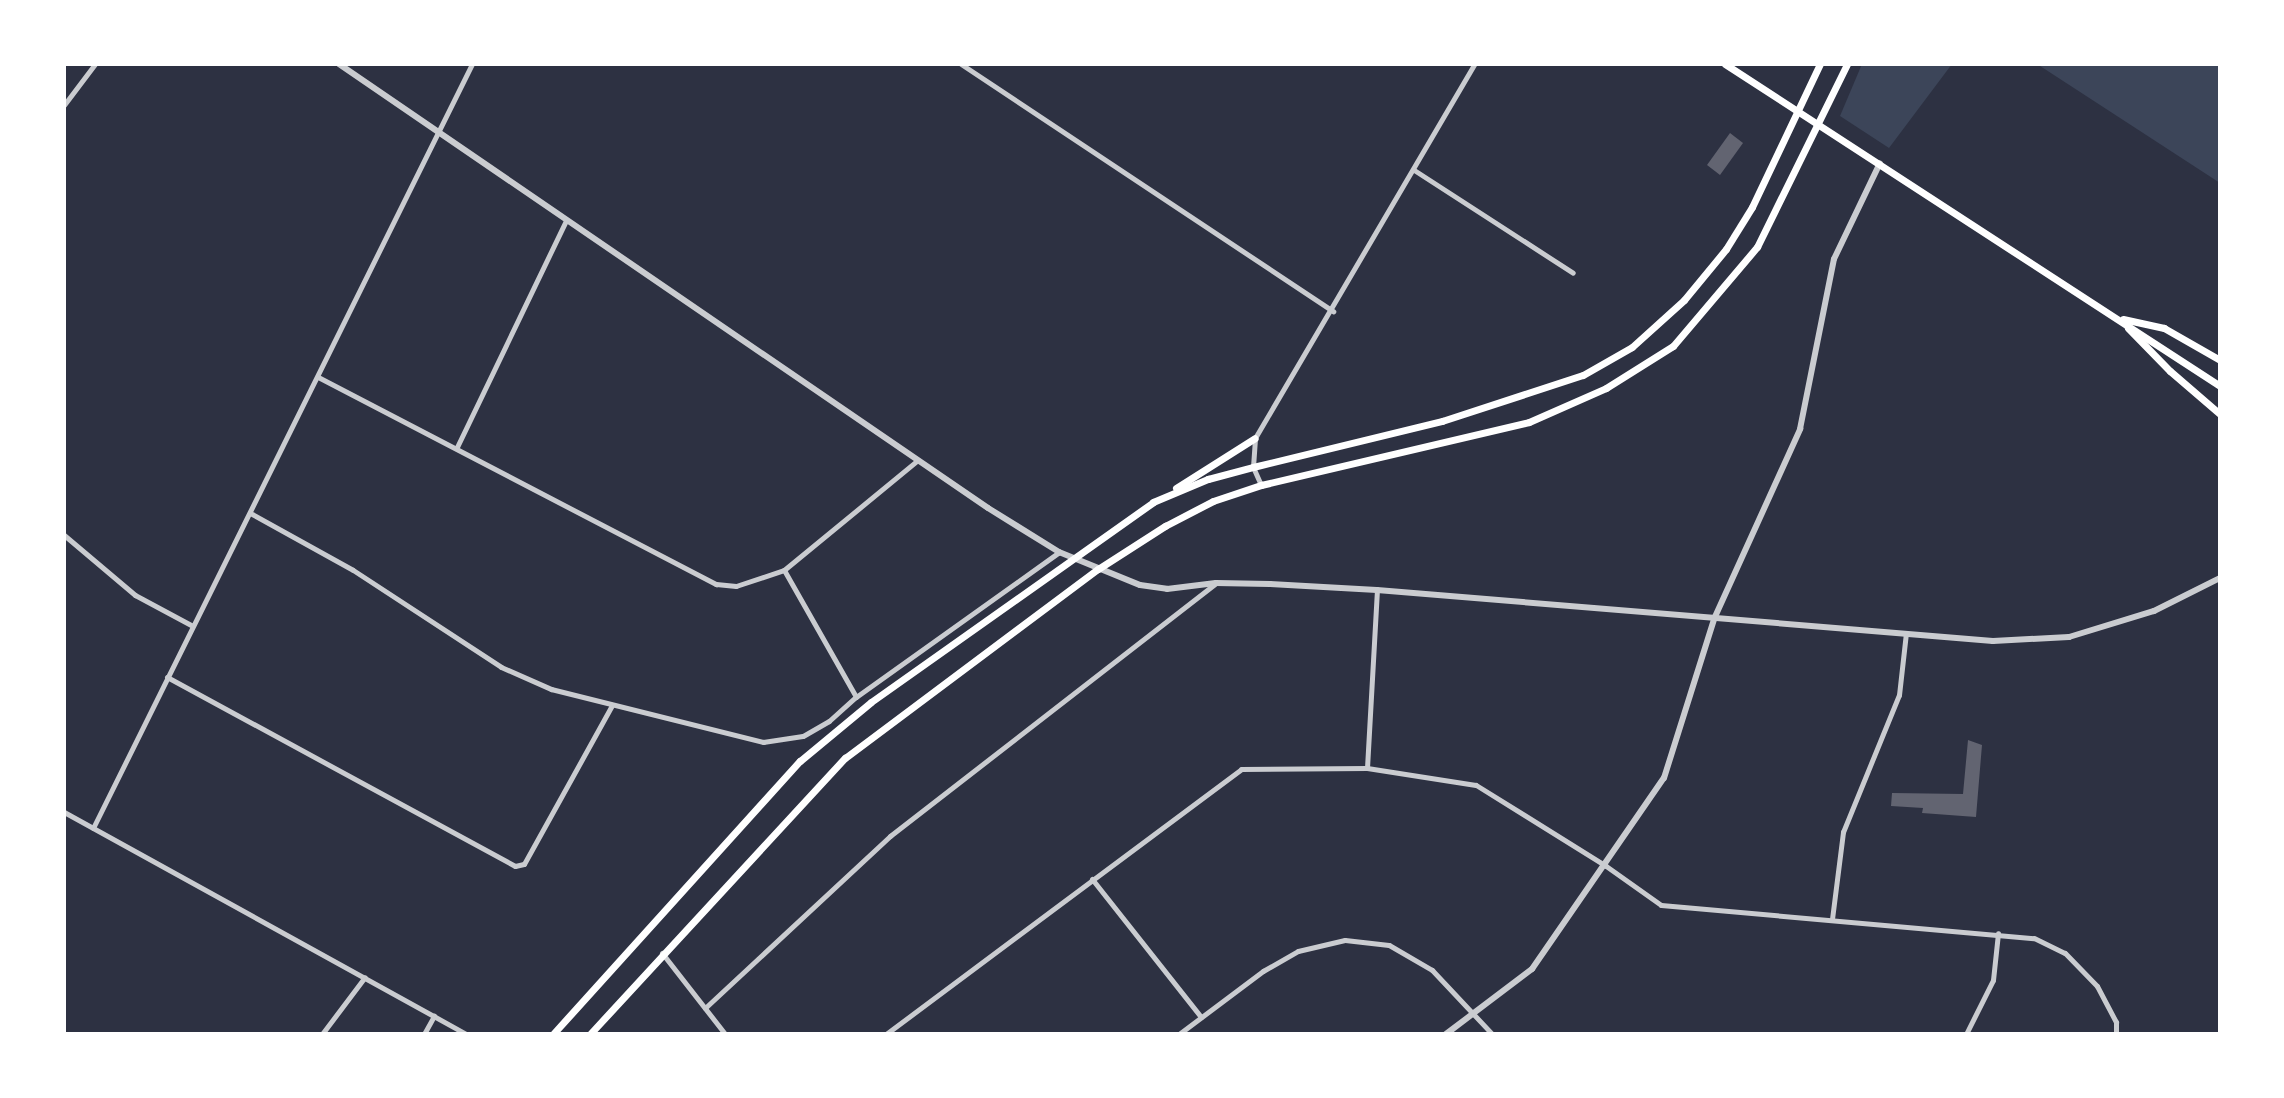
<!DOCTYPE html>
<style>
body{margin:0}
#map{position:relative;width:2284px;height:1098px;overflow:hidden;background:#2d3142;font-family:Overpass,sans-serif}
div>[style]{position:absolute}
.green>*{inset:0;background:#3c4559}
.building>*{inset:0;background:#626471}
.minor>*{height:5px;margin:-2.5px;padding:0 2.5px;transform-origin:2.5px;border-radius:2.5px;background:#caccd0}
.tertiary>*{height:6px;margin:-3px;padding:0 3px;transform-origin:3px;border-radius:3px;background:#caccd0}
.secondary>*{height:7px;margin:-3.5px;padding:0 3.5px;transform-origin:3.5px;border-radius:3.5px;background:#fff}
span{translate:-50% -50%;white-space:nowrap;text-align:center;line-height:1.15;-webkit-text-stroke:8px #fff;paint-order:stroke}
.frame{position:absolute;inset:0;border:66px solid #fff;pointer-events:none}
</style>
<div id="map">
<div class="green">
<i style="clip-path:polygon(1862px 64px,1952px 64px,1889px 148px,1840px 116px)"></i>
<i style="clip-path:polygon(2037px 64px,2220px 64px,2220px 183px)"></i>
</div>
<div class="building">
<i style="clip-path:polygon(1730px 133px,1743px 143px,1720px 175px,1707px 165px)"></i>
<i style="clip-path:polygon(1968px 740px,1982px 745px,1976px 817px,1922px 813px,1923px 808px,1891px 806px,1892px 793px,1963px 794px)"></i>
</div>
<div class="minor">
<i style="left:961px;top:64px;width:447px;rotate:33.6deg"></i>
<i style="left:64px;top:105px;width:51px;rotate:-52.9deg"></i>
<i style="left:1414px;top:170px;width:189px;rotate:32.9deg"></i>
<i style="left:318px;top:377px;width:449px;rotate:27.5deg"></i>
<i style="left:716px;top:584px;width:20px;rotate:6deg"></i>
<i style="left:736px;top:586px;width:51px;rotate:-18.4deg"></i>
<i style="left:784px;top:570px;width:173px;rotate:-39.4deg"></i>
<i style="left:457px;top:447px;width:251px;rotate:-64.3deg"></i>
<i style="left:1261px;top:485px;width:20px;rotate:-114deg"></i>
<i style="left:1253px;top:467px;width:29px;rotate:-86deg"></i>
<i style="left:1255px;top:438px;width:433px;rotate:-59.6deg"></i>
<i style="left:252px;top:514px;width:115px;rotate:29deg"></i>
<i style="left:353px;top:570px;width:177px;rotate:33.2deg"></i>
<i style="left:501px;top:667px;width:55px;rotate:23.7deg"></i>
<i style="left:551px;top:689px;width:219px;rotate:14deg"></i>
<i style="left:763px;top:742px;width:40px;rotate:-8.5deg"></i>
<i style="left:803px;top:736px;width:30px;rotate:-30deg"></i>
<i style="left:829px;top:721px;width:36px;rotate:-42deg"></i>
<i style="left:856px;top:697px;width:249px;rotate:-35.5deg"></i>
<i style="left:64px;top:535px;width:93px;rotate:40.2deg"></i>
<i style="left:135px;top:595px;width:64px;rotate:28.2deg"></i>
<i style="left:784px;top:570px;width:146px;rotate:60.4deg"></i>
<i style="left:167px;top:677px;width:396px;rotate:28.5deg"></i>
<i style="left:515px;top:866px;width:9px;rotate:-13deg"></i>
<i style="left:524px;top:864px;width:182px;rotate:-61deg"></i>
<i style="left:1367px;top:768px;width:178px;rotate:-86.8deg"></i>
<i style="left:64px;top:812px;width:459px;rotate:28.9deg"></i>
<i style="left:93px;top:828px;width:853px;rotate:-63.62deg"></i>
<i style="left:1092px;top:879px;width:176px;rotate:51.7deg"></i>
<i style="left:1832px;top:919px;width:88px;rotate:-82.8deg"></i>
<i style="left:1843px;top:832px;width:148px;rotate:-67.8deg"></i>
<i style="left:1899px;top:695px;width:62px;rotate:-83.6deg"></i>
<i style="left:662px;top:953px;width:103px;rotate:52.1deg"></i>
<i style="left:705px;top:1008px;width:253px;rotate:-42.9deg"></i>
<i style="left:890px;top:836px;width:411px;rotate:-37.8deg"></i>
<i style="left:322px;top:1034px;width:71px;rotate:-53deg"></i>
<i style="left:424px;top:1034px;width:21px;rotate:-61deg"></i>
<i style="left:886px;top:1034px;width:443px;rotate:-36.7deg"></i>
<i style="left:1241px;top:769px;width:126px;rotate:-0.5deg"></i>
<i style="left:1367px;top:768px;width:110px;rotate:8.9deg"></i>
<i style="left:1476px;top:785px;width:153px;rotate:31.9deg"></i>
<i style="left:1606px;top:866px;width:67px;rotate:35.3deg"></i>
<i style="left:1661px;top:905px;width:374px;rotate:5.1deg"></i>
<i style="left:2034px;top:938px;width:34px;rotate:26deg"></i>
<i style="left:2065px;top:953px;width:46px;rotate:45.9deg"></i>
<i style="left:2097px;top:986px;width:41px;rotate:62.2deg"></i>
<i style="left:2116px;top:1022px;width:12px;rotate:90deg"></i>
<i style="left:1179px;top:1034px;width:105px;rotate:-36.9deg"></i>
<i style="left:1263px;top:971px;width:40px;rotate:-29.7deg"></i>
<i style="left:1298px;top:951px;width:48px;rotate:-13.2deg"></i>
<i style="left:1345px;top:940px;width:44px;rotate:6.5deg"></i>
<i style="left:1389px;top:945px;width:50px;rotate:30.2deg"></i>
<i style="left:1432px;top:970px;width:88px;rotate:46.8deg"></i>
<i style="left:1966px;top:1034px;width:60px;rotate:-63.4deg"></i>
<i style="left:1993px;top:980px;width:47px;rotate:-83.9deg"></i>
</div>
<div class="tertiary">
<i style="left:339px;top:64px;width:786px;rotate:34.38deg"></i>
<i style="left:988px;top:508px;width:84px;rotate:31.8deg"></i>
<i style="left:1059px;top:552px;width:87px;rotate:22.2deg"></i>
<i style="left:1140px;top:585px;width:27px;rotate:8deg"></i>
<i style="left:1167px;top:589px;width:49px;rotate:-7deg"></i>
<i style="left:1216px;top:583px;width:54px;rotate:1.1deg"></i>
<i style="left:1270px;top:584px;width:107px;rotate:3.2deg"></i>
<i style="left:1377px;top:590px;width:618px;rotate:4.73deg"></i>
<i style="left:1993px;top:641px;width:76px;rotate:-3deg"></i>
<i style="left:2069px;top:637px;width:89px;rotate:-17deg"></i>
<i style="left:2154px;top:611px;width:74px;rotate:-26.6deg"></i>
<i style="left:1446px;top:1034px;width:108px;rotate:-37.1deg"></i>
<i style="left:1532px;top:969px;width:232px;rotate:-55.4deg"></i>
<i style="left:1664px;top:778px;width:167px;rotate:-72.5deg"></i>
<i style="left:1714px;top:619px;width:209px;rotate:-65.6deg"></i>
<i style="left:1800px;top:429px;width:173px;rotate:-78.7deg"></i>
<i style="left:1834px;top:259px;width:106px;rotate:-64.4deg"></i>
</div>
<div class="secondary">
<i style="left:1725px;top:64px;width:591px;rotate:33.04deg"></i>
<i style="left:2123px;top:319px;width:42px;rotate:12.4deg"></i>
<i style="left:2164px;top:328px;width:64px;rotate:29.7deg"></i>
<i style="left:2128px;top:328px;width:60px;rotate:45.7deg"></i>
<i style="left:2170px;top:371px;width:66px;rotate:40.7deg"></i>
<i style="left:1176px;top:488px;width:93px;rotate:-32.3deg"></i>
<i style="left:553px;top:1034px;width:368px;rotate:-47.9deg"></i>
<i style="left:800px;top:761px;width:92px;rotate:-39.7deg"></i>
<i style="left:871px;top:702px;width:346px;rotate:-35.3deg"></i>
<i style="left:1153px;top:502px;width:60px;rotate:-22.7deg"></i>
<i style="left:1208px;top:479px;width:47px;rotate:-14.9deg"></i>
<i style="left:1253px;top:467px;width:195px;rotate:-13.7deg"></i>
<i style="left:1442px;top:421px;width:148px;rotate:-18.1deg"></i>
<i style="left:1583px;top:375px;width:56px;rotate:-29.7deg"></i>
<i style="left:1632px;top:347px;width:70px;rotate:-42.1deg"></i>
<i style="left:1684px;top:300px;width:66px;rotate:-50.5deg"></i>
<i style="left:1726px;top:249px;width:49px;rotate:-58.2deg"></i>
<i style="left:1752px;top:207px;width:158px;rotate:-64.6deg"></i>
<i style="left:590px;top:1034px;width:376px;rotate:-47.3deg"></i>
<i style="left:845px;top:758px;width:316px;rotate:-36.8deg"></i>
<i style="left:1098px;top:569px;width:80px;rotate:-32.7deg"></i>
<i style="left:1165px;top:526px;width:54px;rotate:-27.5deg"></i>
<i style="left:1213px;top:501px;width:51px;rotate:-18.4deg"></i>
<i style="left:1261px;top:485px;width:275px;rotate:-13.2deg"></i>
<i style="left:1529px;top:422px;width:84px;rotate:-23.8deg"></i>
<i style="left:1606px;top:388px;width:79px;rotate:-32.1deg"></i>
<i style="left:1673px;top:346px;width:130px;rotate:-49.7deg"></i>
<i style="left:1757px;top:247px;width:204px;rotate:-63.8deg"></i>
</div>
<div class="frame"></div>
</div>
